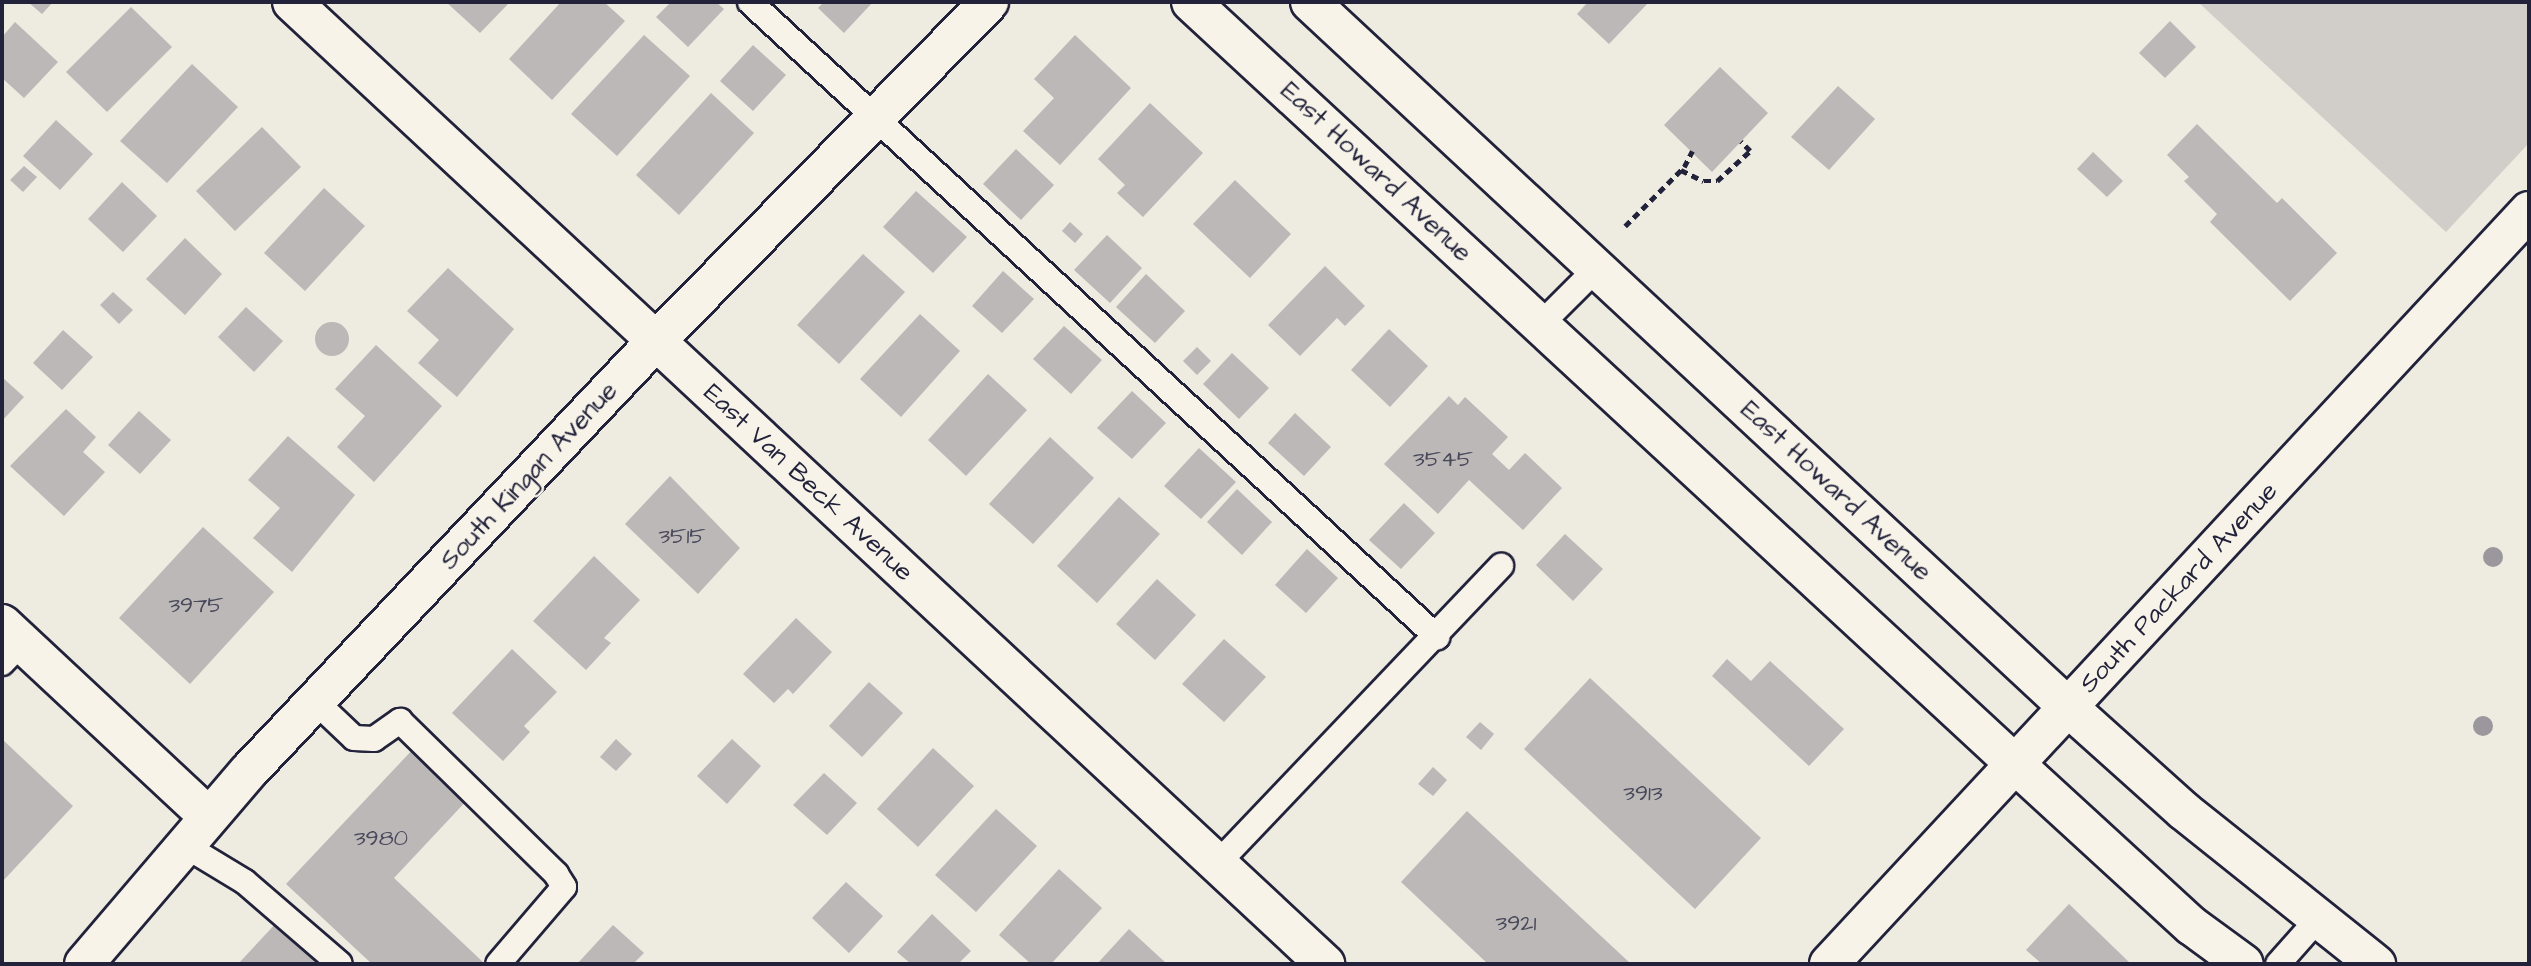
<!DOCTYPE html>
<style>
body{margin:0}
#map{position:relative;width:2531px;height:966px;overflow:hidden;background:#eeebe1;font-family:"Architects Daughter",sans-serif}
div>[style]{position:absolute}
.green>*{inset:0;background:#d1cdc9}
.building>*{inset:0;background:#bbb8b7}
.round{border-radius:50%}
.path>*{height:4.5px;margin-top:-2.25px;transform-origin:0;background:repeating-linear-gradient(90deg,#22223b 0 7px,transparent 0 12px)}
.roads{filter:drop-shadow(2px 0 #22223b) drop-shadow(-2px 0 #22223b) drop-shadow(0 2px #22223b) drop-shadow(0 -2px #22223b)}
.lane>*{height:24px;margin:-12px;padding:0 12px;transform-origin:12px;border-radius:12px;background:#f7f3e8}
.street>*{height:38px;margin:-19px;padding:0 19px;transform-origin:19px;border-radius:19px;background:#f7f3e8}
.secondary>*{height:38px;margin:-19px;padding:0 19px;transform-origin:19px;border-radius:19px;background:#f7f3e8}
.trees>*{width:20px;height:20px;margin:-10px;border-radius:50%;background:#9b989d}
span{translate:-50% -50%;white-space:nowrap;text-align:center;line-height:1.15;-webkit-text-stroke:5px #f7f3e8;paint-order:stroke}
.number-label{font-size:23px;color:#48485a}
.number-label span{-webkit-text-stroke-width:0}
.street-label{font-size:26px;color:#22223b}
.frame{position:absolute;inset:0;border:4px solid #22223b;pointer-events:none}
</style>
<div id="map">
<div class="green">
<i style="clip-path:polygon(2198px 2px,2529px 2px,2529px 143px,2446px 232px)"></i>
</div>
<div class="building">
<i style="clip-path:polygon(28px 2px,53px 2px,42px 14px)"></i>
<i style="clip-path:polygon(446px 2px,510px 2px,480px 33px)"></i>
<i style="clip-path:polygon(561px 2px,604px 2px,625px 21px,552px 100px,509px 59px)"></i>
<i style="clip-path:polygon(671px 2px,716px 2px,724px 9px,688px 47px,656px 17px)"></i>
<i style="clip-path:polygon(824px 2px,873px 2px,844px 33px,818px 8px)"></i>
<i style="clip-path:polygon(1588px 2px,1649px 2px,1609px 44px,1577px 14px)"></i>
<i style="clip-path:polygon(131px 7px,172px 47px,107px 112px,66px 72px)"></i>
<i style="clip-path:polygon(2170px 21px,2196px 47px,2165px 78px,2139px 53px)"></i>
<i style="clip-path:polygon(15px 22px,58px 62px,24px 98px,2px 78px,2px 37px)"></i>
<i style="clip-path:polygon(644px 35px,690px 76px,617px 156px,571px 114px)"></i>
<i style="clip-path:polygon(1075px 35px,1131px 88px,1060px 165px,1023px 131px,1054px 98px,1034px 79px)"></i>
<i style="clip-path:polygon(753px 45px,786px 75px,753px 111px,720px 81px)"></i>
<i style="clip-path:polygon(192px 64px,238px 107px,167px 183px,120px 141px)"></i>
<i style="clip-path:polygon(1720px 67px,1768px 113px,1712px 172px,1664px 125px)"></i>
<i style="clip-path:polygon(1838px 86px,1875px 119px,1829px 170px,1791px 137px)"></i>
<i style="clip-path:polygon(711px 93px,754px 133px,679px 215px,636px 175px)"></i>
<i style="clip-path:polygon(1150px 103px,1203px 153px,1143px 217px,1117px 193px,1125px 185px,1098px 159px)"></i>
<i style="clip-path:polygon(56px 120px,93px 154px,60px 190px,23px 156px)"></i>
<i style="clip-path:polygon(2197px 124px,2277px 203px,2282px 198px,2337px 253px,2290px 301px,2210px 222px,2217px 214px,2184px 181px,2189px 177px,2167px 155px)"></i>
<i style="clip-path:polygon(262px 127px,301px 167px,235px 231px,196px 191px)"></i>
<i style="clip-path:polygon(1016px 149px,1054px 185px,1021px 220px,983px 184px)"></i>
<i style="clip-path:polygon(2093px 152px,2123px 181px,2107px 197px,2077px 169px)"></i>
<i style="clip-path:polygon(24px 166px,37px 177px,23px 192px,10px 180px)"></i>
<i style="clip-path:polygon(1235px 180px,1291px 234px,1250px 278px,1193px 224px)"></i>
<i style="clip-path:polygon(122px 182px,157px 216px,123px 252px,88px 219px)"></i>
<i style="clip-path:polygon(324px 188px,365px 226px,305px 291px,264px 253px)"></i>
<i style="clip-path:polygon(916px 191px,967px 237px,933px 273px,883px 227px)"></i>
<i style="clip-path:polygon(1070px 222px,1083px 234px,1075px 243px,1062px 231px)"></i>
<i style="clip-path:polygon(1107px 235px,1142px 268px,1110px 303px,1074px 270px)"></i>
<i style="clip-path:polygon(185px 238px,222px 274px,185px 315px,146px 279px)"></i>
<i style="clip-path:polygon(863px 254px,905px 292px,839px 364px,797px 325px)"></i>
<i style="clip-path:polygon(1325px 266px,1365px 306px,1345px 326px,1337px 318px,1300px 356px,1268px 325px)"></i>
<i style="clip-path:polygon(448px 268px,514px 329px,457px 397px,418px 363px,439px 340px,407px 311px)"></i>
<i style="clip-path:polygon(1003px 271px,1034px 299px,1002px 333px,972px 306px)"></i>
<i style="clip-path:polygon(1146px 274px,1185px 311px,1155px 343px,1116px 307px)"></i>
<i style="clip-path:polygon(113px 292px,133px 310px,119px 324px,100px 305px)"></i>
<i style="clip-path:polygon(246px 307px,283px 341px,254px 372px,218px 337px)"></i>
<i style="clip-path:polygon(920px 314px,960px 351px,901px 417px,860px 379px)"></i>
<i class="round" style="left:315px;top:322px;width:34px;height:34px"></i>
<i style="clip-path:polygon(1064px 326px,1102px 360px,1071px 394px,1033px 359px)"></i>
<i style="clip-path:polygon(1389px 329px,1428px 366px,1390px 407px,1351px 370px)"></i>
<i style="clip-path:polygon(63px 330px,93px 357px,62px 390px,33px 363px)"></i>
<i style="clip-path:polygon(376px 345px,442px 406px,374px 482px,337px 447px,365px 416px,335px 389px)"></i>
<i style="clip-path:polygon(1197px 347px,1211px 361px,1197px 375px,1183px 361px)"></i>
<i style="clip-path:polygon(1232px 353px,1269px 388px,1239px 419px,1203px 384px)"></i>
<i style="clip-path:polygon(988px 374px,1027px 410px,966px 476px,928px 440px)"></i>
<i style="clip-path:polygon(2px 377px,24px 397px,2px 421px)"></i>
<i style="clip-path:polygon(1132px 391px,1166px 423px,1132px 459px,1097px 428px)"></i>
<i style="clip-path:polygon(1449px 396px,1458px 405px,1465px 397px,1508px 437px,1492px 454px,1509px 470px,1525px 453px,1562px 488px,1523px 530px,1469px 480px,1438px 514px,1384px 464px)"></i>
<i style="clip-path:polygon(66px 409px,96px 437px,83px 452px,105px 472px,64px 516px,10px 466px)"></i>
<i style="clip-path:polygon(139px 411px,171px 440px,140px 474px,108px 445px)"></i>
<i style="clip-path:polygon(1295px 413px,1331px 447px,1304px 476px,1268px 443px)"></i>
<i style="clip-path:polygon(288px 436px,355px 495px,292px 572px,253px 538px,280px 508px,248px 480px)"></i>
<i style="clip-path:polygon(1050px 437px,1094px 478px,1033px 544px,989px 504px)"></i>
<i style="clip-path:polygon(1199px 448px,1236px 482px,1201px 519px,1164px 486px)"></i>
<i style="clip-path:polygon(670px 476px,740px 548px,698px 594px,625px 524px)"></i>
<i style="clip-path:polygon(1237px 489px,1272px 522px,1242px 555px,1207px 522px)"></i>
<i style="clip-path:polygon(1119px 497px,1160px 534px,1097px 603px,1057px 566px)"></i>
<i style="clip-path:polygon(1404px 503px,1435px 533px,1401px 569px,1369px 540px)"></i>
<i style="clip-path:polygon(203px 527px,274px 592px,190px 684px,119px 618px)"></i>
<i style="clip-path:polygon(1565px 534px,1603px 569px,1573px 601px,1536px 565px)"></i>
<i style="clip-path:polygon(1307px 549px,1338px 578px,1306px 613px,1275px 585px)"></i>
<i style="clip-path:polygon(594px 556px,640px 600px,604px 638px,611px 643px,586px 670px,533px 621px)"></i>
<i style="clip-path:polygon(1157px 579px,1196px 615px,1155px 660px,1116px 624px)"></i>
<i style="clip-path:polygon(796px 618px,832px 652px,793px 694px,788px 689px,774px 703px,743px 674px)"></i>
<i style="clip-path:polygon(1224px 639px,1266px 677px,1224px 722px,1182px 684px)"></i>
<i style="clip-path:polygon(512px 649px,557px 692px,524px 726px,530px 732px,503px 761px,452px 713px)"></i>
<i style="clip-path:polygon(1727px 659px,1751px 681px,1770px 661px,1844px 729px,1809px 766px,1712px 676px)"></i>
<i style="clip-path:polygon(1590px 678px,1761px 838px,1695px 909px,1524px 749px)"></i>
<i style="clip-path:polygon(869px 682px,903px 713px,862px 757px,829px 726px)"></i>
<i style="clip-path:polygon(1480px 722px,1494px 734px,1481px 750px,1466px 737px)"></i>
<i style="clip-path:polygon(2px 739px,73px 806px,2px 882px)"></i>
<i style="clip-path:polygon(616px 739px,632px 754px,616px 771px,600px 757px)"></i>
<i style="clip-path:polygon(732px 739px,761px 766px,727px 804px,697px 776px)"></i>
<i style="clip-path:polygon(416px 746px,470px 797px,394px 878px,485px 964px,372px 964px,286px 884px)"></i>
<i style="clip-path:polygon(933px 748px,974px 786px,918px 847px,877px 809px)"></i>
<i style="clip-path:polygon(1433px 767px,1447px 780px,1433px 796px,1418px 784px)"></i>
<i style="clip-path:polygon(824px 773px,857px 803px,827px 835px,793px 805px)"></i>
<i style="clip-path:polygon(996px 809px,1037px 846px,976px 912px,935px 875px)"></i>
<i style="clip-path:polygon(1467px 811px,1631px 964px,1488px 964px,1401px 882px)"></i>
<i style="clip-path:polygon(1059px 869px,1102px 908px,1051px 964px,1031px 964px,999px 935px)"></i>
<i style="clip-path:polygon(846px 882px,883px 916px,849px 953px,812px 918px)"></i>
<i style="clip-path:polygon(2069px 904px,2131px 964px,2042px 964px,2026px 950px)"></i>
<i style="clip-path:polygon(932px 914px,971px 951px,958px 964px,911px 964px,897px 952px)"></i>
<i style="clip-path:polygon(278px 921px,325px 964px,238px 964px)"></i>
<i style="clip-path:polygon(613px 925px,644px 953px,633px 964px,577px 964px)"></i>
<i style="clip-path:polygon(1129px 929px,1167px 964px,1097px 964px)"></i>
</div>
<div class="path">
<i style="left:1681px;top:170px;width:25px;rotate:26deg"></i>
<i style="left:1704px;top:181px;width:13px"></i>
<i style="left:1717px;top:181px;width:45px;rotate:-42.3deg"></i>
<i style="left:1750px;top:151px;width:13px;rotate:-135deg"></i>
<i style="left:1625px;top:226px;width:83px;rotate:-45deg"></i>
<i style="left:1684px;top:167px;width:18px;rotate:-63deg"></i>
</div>
<div class="roads">
<div class="lane">
<i style="left:750px;top:2px;width:936px;rotate:42.75deg"></i>
<i style="left:1541px;top:324px;width:79px;rotate:-45deg"></i>
<i style="left:2px;top:663px;width:29px;rotate:-46deg"></i>
<i style="left:316px;top:702px;width:52px;rotate:43.5deg"></i>
<i style="left:354px;top:738px;width:20px;rotate:3deg"></i>
<i style="left:374px;top:739px;width:32px;rotate:-35deg"></i>
<i style="left:400px;top:721px;width:219px;rotate:44.4deg"></i>
<i style="left:556px;top:874px;width:15px;rotate:58deg"></i>
<i style="left:564px;top:887px;width:101px;rotate:130.6deg"></i>
<i style="left:184px;top:845px;width:71px;rotate:31.2deg"></i>
<i style="left:245px;top:882px;width:125px;rotate:40.8deg"></i>
<i style="left:1217px;top:864px;width:412px;rotate:-46.4deg"></i>
<i style="left:2278px;top:964px;width:59px;rotate:-48.4deg"></i>
</div>
<div class="street">
<i style="left:292px;top:2px;width:1412px;rotate:42.96deg"></i>
<i style="left:2px;top:624px;width:282px;rotate:43deg"></i>
<i style="left:84px;top:964px;width:254px;rotate:-49.5deg"></i>
<i style="left:249px;top:771px;width:592px;rotate:-46.57deg"></i>
<i style="left:656px;top:341px;width:475px;rotate:-45.5deg"></i>
</div>
<div class="secondary">
<i style="left:1191px;top:2px;width:1122px;rotate:42.76deg"></i>
<i style="left:2015px;top:764px;width:240px;rotate:42.5deg"></i>
<i style="left:2192px;top:926px;width:64px;rotate:36.2deg"></i>
<i style="left:1310px;top:2px;width:1035px;rotate:42.93deg"></i>
<i style="left:2068px;top:707px;width:156px;rotate:41.9deg"></i>
<i style="left:2184px;top:811px;width:246px;rotate:38.6deg"></i>
<i style="left:1829px;top:964px;width:1028px;rotate:-47.09deg"></i>
</div>
</div>
<div class="trees">
<i style="left:2493px;top:557px"></i>
<i style="left:2483px;top:726px"></i>
</div>
<div class="number-label">
<span style="left:1443px;top:459px">3545</span>
<span style="left:682px;top:536px">3515</span>
<span style="left:196px;top:605px">3975</span>
<span style="left:1643px;top:793px">3913</span>
<span style="left:381px;top:838px">3980</span>
<span style="left:1516px;top:923px">3921</span>
</div>
<div class="street-label">
<span style="left:1376px;top:172px;rotate:43deg">East Howard Avenue</span>
<span style="left:529px;top:476px;rotate:-47deg">South Kingan Avenue</span>
<span style="left:808px;top:483px;rotate:43deg">East Van Beck Avenue</span>
<span style="left:1836px;top:491px;rotate:43deg">East Howard Avenue</span>
<span style="left:2179px;top:588px;rotate:-47deg">South Packard Avenue</span>
</div>
<div class="frame"></div>
</div>
